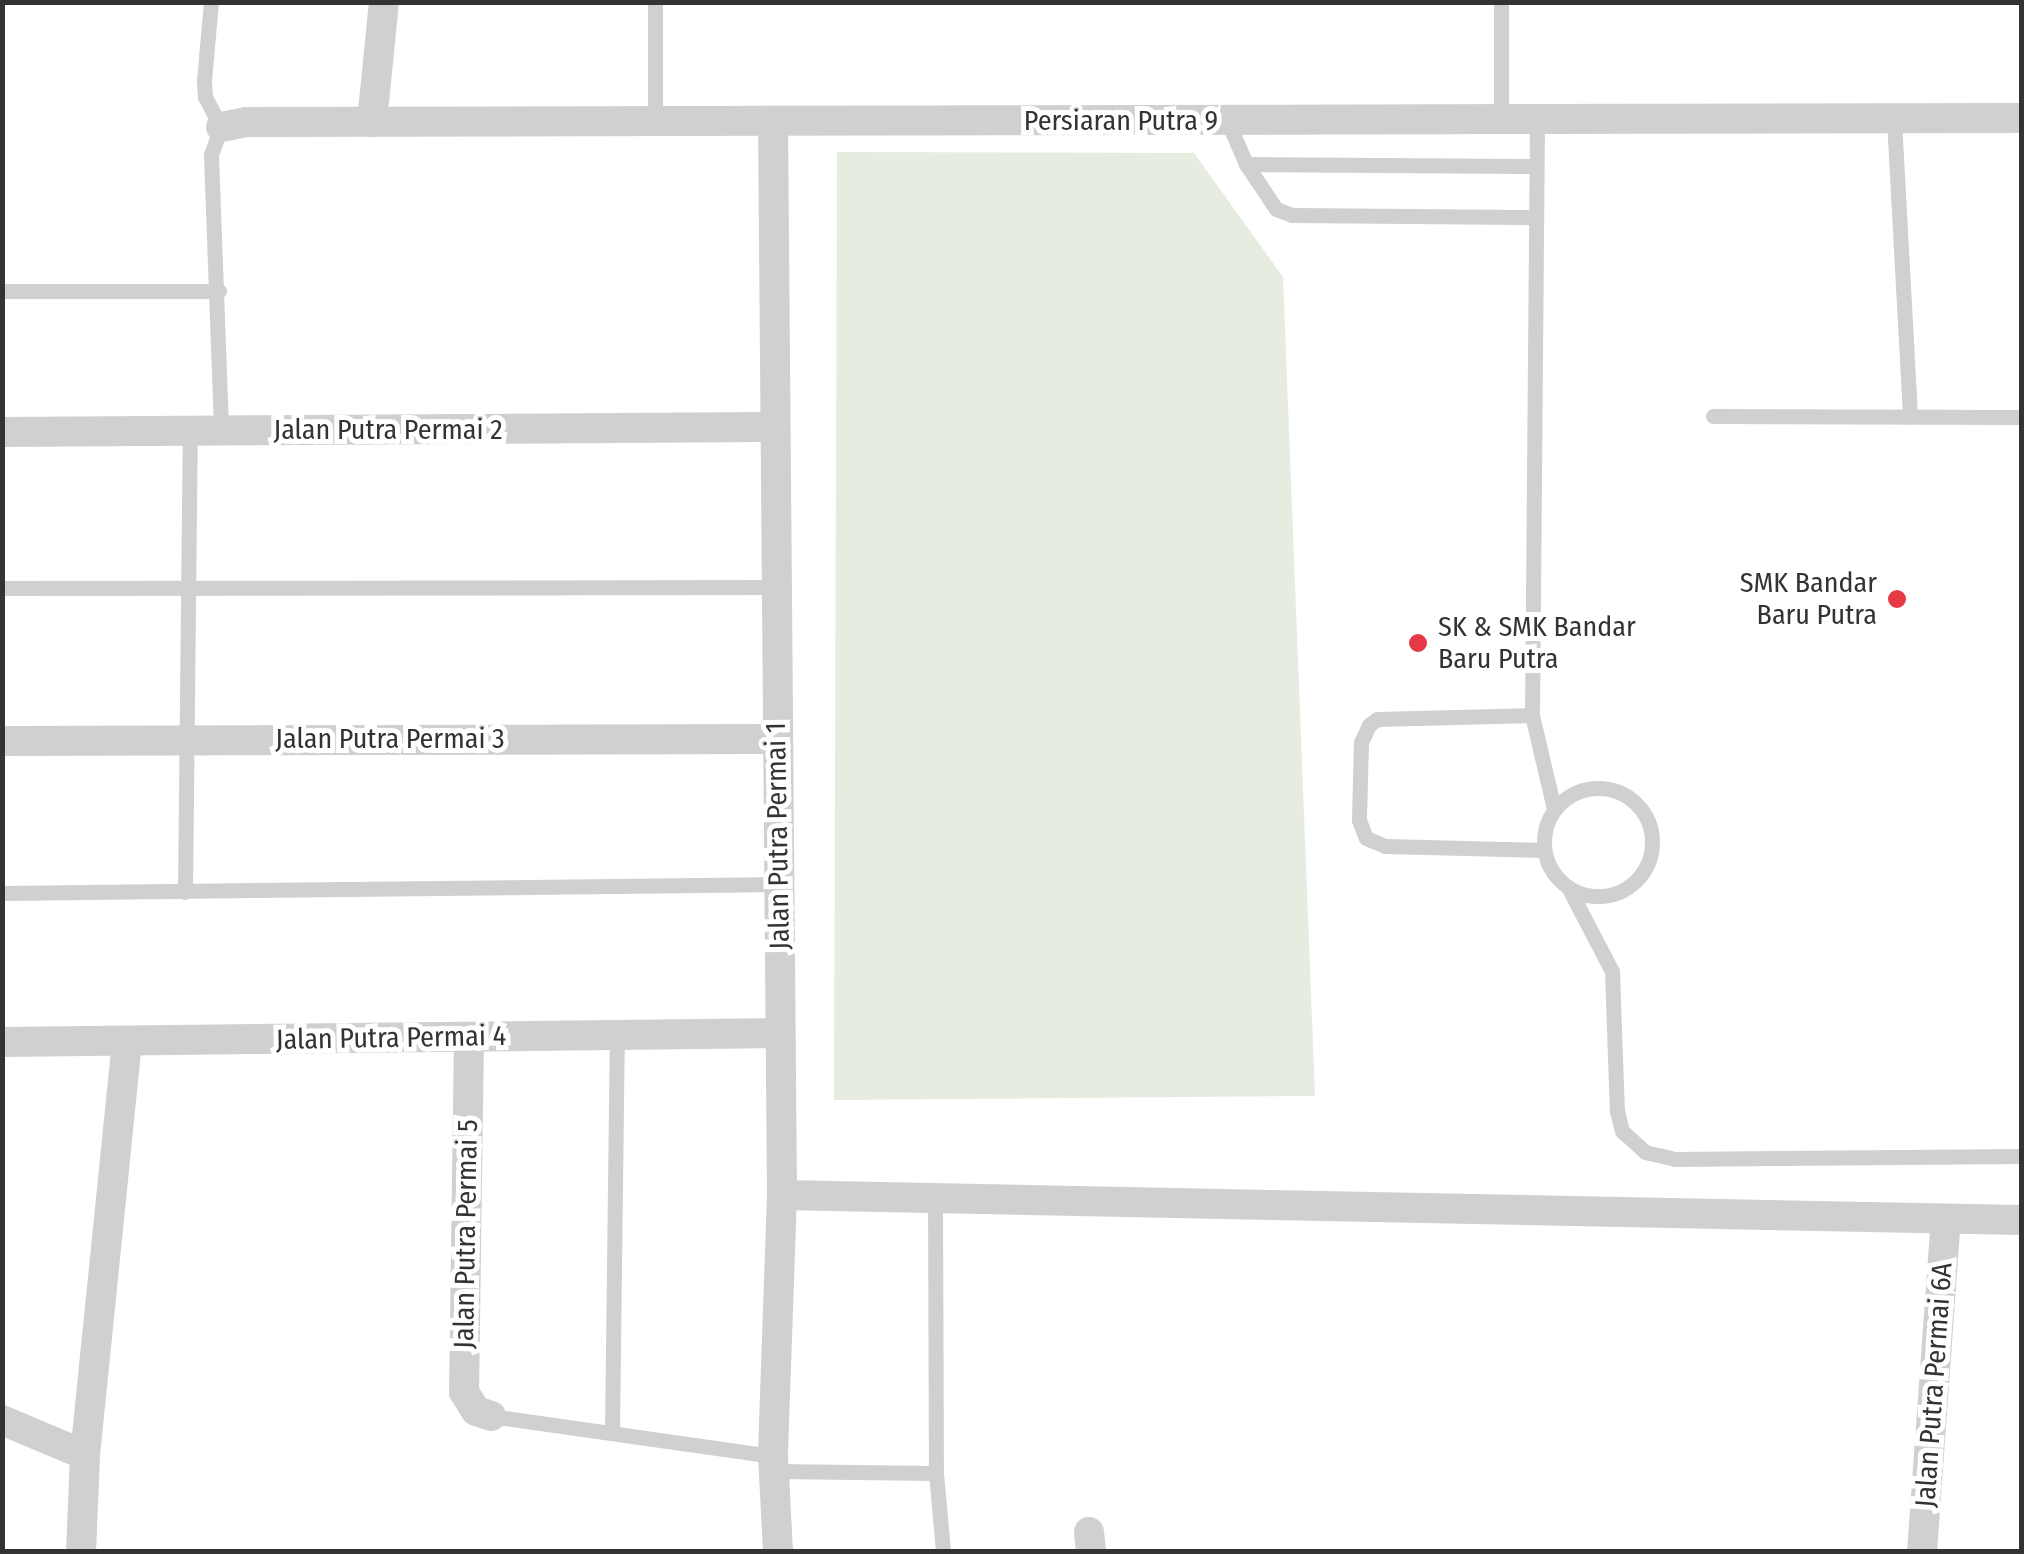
<!DOCTYPE html>
<style>
body{margin:0}
#map{position:relative;width:2024px;height:1554px;overflow:hidden;background:#fff;font-family:"Fira Sans Condensed",sans-serif}
div>[style]{position:absolute}
.green>*{inset:0;background:#e6ecdf}
.lane>*{height:15px;margin:-7.5px;padding:0 7.5px;transform-origin:7.5px;border-radius:7.5px;background:#d0d0d0}
.lane>.ring{margin:-7.5px;padding:0;box-sizing:content-box;background:none;border:15px solid #d0d0d0;border-radius:50%}
.street>*{height:30px;margin:-15px;padding:0 15px;transform-origin:15px;border-radius:15px;background:#d0d0d0}
.dots>*{width:28px;height:28px;translate:-50% -50%;box-sizing:border-box;border:5px solid #fff;border-radius:50%}
span{translate:-50% -50%;white-space:nowrap;text-align:center;line-height:1.15;-webkit-text-stroke:10px #fff;paint-order:stroke}
.street-label{font-size:28px;color:#333}
.poi-label{font-size:28px;color:#333}
.right{translate:-100% -50%;text-align:right}
.left{translate:0 -50%;text-align:left}
.frame{position:absolute;inset:0;border:5px solid #333;pointer-events:none}
</style>
<div id="map">
<div class="green">
<i style="clip-path:polygon(837px 152px,1194px 153px,1283px 277px,1315px 1096px,834px 1100px)"></i>
</div>
<div class="lane">
<i style="left:211px;top:2px;width:79px;rotate:95.1deg"></i>
<i style="left:204px;top:81px;width:16px;rotate:86deg"></i>
<i style="left:205px;top:97px;width:34px;rotate:62deg"></i>
<i style="left:221px;top:127px;width:30px;rotate:110deg"></i>
<i style="left:211px;top:155px;width:275px;rotate:87.9deg"></i>
<i style="left:1227px;top:120px;width:48px;rotate:66.6deg"></i>
<i style="left:1246px;top:164px;width:287px;rotate:0.4deg"></i>
<i style="left:1537px;top:120px;width:595px;rotate:90.48deg"></i>
<i style="left:1532px;top:715px;width:97px;rotate:76.8deg"></i>
<i style="left:1894px;top:120px;width:297px;rotate:86.9deg"></i>
<i style="left:1501px;top:121px;width:119px;rotate:-90deg"></i>
<i style="left:655px;top:122px;width:120px;rotate:-90deg"></i>
<i style="left:1246px;top:164px;width:54px;rotate:56.3deg"></i>
<i style="left:1276px;top:209px;width:17px;rotate:21deg"></i>
<i style="left:1292px;top:215px;width:241px;rotate:0.5deg"></i>
<i style="left:2px;top:291px;width:217px"></i>
<i style="left:1713px;top:416px;width:309px;rotate:0.2deg"></i>
<i style="left:2px;top:588px;width:774px;rotate:-0.07deg"></i>
<i style="left:1532px;top:715px;width:155px;rotate:178.5deg"></i>
<i style="left:1377px;top:719px;width:10px;rotate:143deg"></i>
<i style="left:1369px;top:725px;width:19px;rotate:115deg"></i>
<i style="left:1361px;top:742px;width:78px;rotate:91.5deg"></i>
<i style="left:1359px;top:820px;width:19px;rotate:69deg"></i>
<i style="left:1366px;top:838px;width:21px;rotate:23deg"></i>
<i style="left:1385px;top:846px;width:159px;rotate:1.4deg"></i>
<i class="ring" style="left:1544px;top:788px;width:93px;height:93px"></i>
<i style="left:1568px;top:887px;width:95px;rotate:62.4deg"></i>
<i style="left:1612px;top:971px;width:140px;rotate:88deg"></i>
<i style="left:1617px;top:1111px;width:21px;rotate:76deg"></i>
<i style="left:1622px;top:1131px;width:31px;rotate:42deg"></i>
<i style="left:1645px;top:1152px;width:31px;rotate:13deg"></i>
<i style="left:1675px;top:1159px;width:347px;rotate:-0.5deg"></i>
<i style="left:185px;top:892px;width:463px;rotate:-89.4deg"></i>
<i style="left:2px;top:893px;width:777px;rotate:-0.66deg"></i>
<i style="left:935px;top:1198px;width:275px;rotate:89.8deg"></i>
<i style="left:936px;top:1473px;width:79px;rotate:84.9deg"></i>
<i style="left:491px;top:1416px;width:285px;rotate:8.1deg"></i>
<i style="left:612px;top:1432px;width:397px;rotate:-89.3deg"></i>
<i style="left:773px;top:1471px;width:163px;rotate:0.7deg"></i>
</div>
<div class="street">
<i style="left:773px;top:121px;width:1074px;rotate:89.52deg"></i>
<i style="left:782px;top:1195px;width:261px;rotate:92deg"></i>
<i style="left:773px;top:1456px;width:96px;rotate:87deg"></i>
<i style="left:372px;top:122px;width:121px;rotate:-84.3deg"></i>
<i style="left:221px;top:127px;width:25px;rotate:-11deg"></i>
<i style="left:246px;top:122px;width:1776px;rotate:-0.13deg"></i>
<i style="left:2px;top:432px;width:772px;rotate:-0.37deg"></i>
<i style="left:2px;top:741px;width:775px;rotate:-0.15deg"></i>
<i style="left:469px;top:1037px;width:355px;rotate:90.8deg"></i>
<i style="left:464px;top:1392px;width:22px;rotate:58deg"></i>
<i style="left:476px;top:1411px;width:16px;rotate:18deg"></i>
<i style="left:2px;top:1042px;width:778px;rotate:-0.66deg"></i>
<i style="left:782px;top:1195px;width:1240px;rotate:1.16deg"></i>
<i style="left:2px;top:1420px;width:90px;rotate:22.9deg"></i>
<i style="left:1089px;top:1532px;width:20px;rotate:84deg"></i>
<i style="left:81px;top:1552px;width:97px;rotate:-87.6deg"></i>
<i style="left:85px;top:1455px;width:415px;rotate:-84.2deg"></i>
<i style="left:1922px;top:1552px;width:334px;rotate:-85.9deg"></i>
</div>
<div class="dots">
<i style="left:1897px;top:599px;background:#e63946"></i>
<i style="left:1418px;top:643px;background:#e63946"></i>
</div>
<div class="street-label">
<span style="left:1121px;top:121px">Persiaran Putra 9</span>
<span style="left:388px;top:430px">Jalan Putra Permai 2</span>
<span style="left:390px;top:739px">Jalan Putra Permai 3</span>
<span style="left:778px;top:836px;rotate:-91deg">Jalan Putra Permai 1</span>
<span style="left:391px;top:1038px;rotate:-1deg">Jalan Putra Permai 4</span>
<span style="left:466px;top:1234px;rotate:-89deg">Jalan Putra Permai 5</span>
<span style="left:1934px;top:1385px;rotate:-86deg">Jalan Putra Permai 6A</span>
</div>
<div class="poi-label">
<span class="right" style="left:1877px;top:599px">SMK Bandar<br>Baru Putra</span>
<span class="left" style="left:1438px;top:643px">SK &amp; SMK Bandar<br>Baru Putra</span>
</div>
<div class="frame"></div>
</div>
